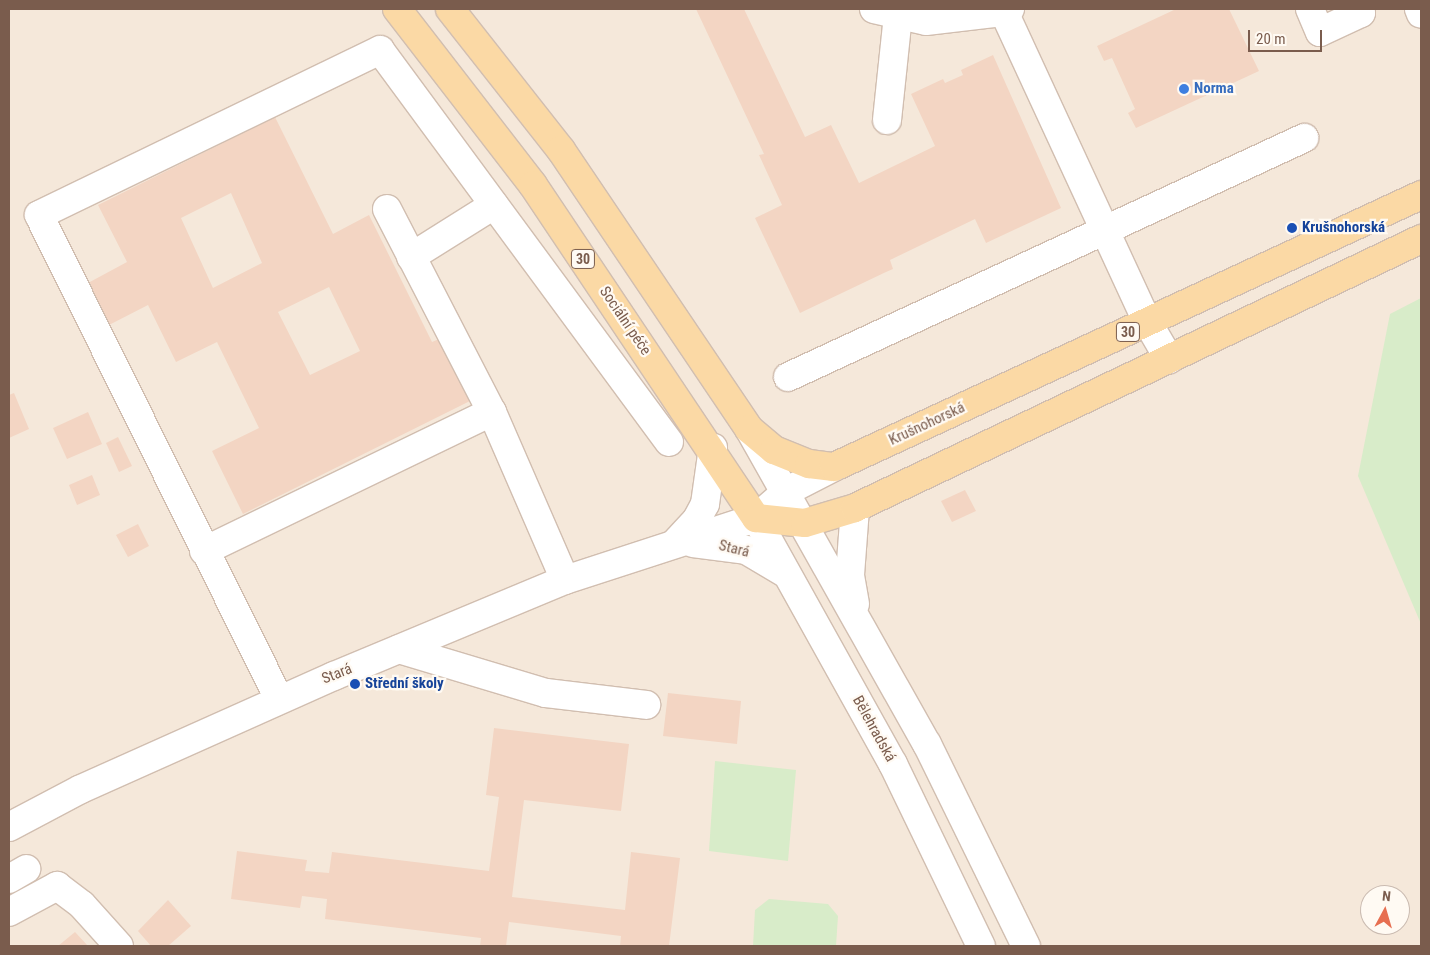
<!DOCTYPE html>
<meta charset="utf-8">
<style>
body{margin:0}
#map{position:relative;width:1430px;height:955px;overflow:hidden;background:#fdf6ec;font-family:"Roboto Condensed",sans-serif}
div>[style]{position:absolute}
.residential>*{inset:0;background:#f5e8da}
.green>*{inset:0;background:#d8ecc9}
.building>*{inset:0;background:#f3d5c3}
.roads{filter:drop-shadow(1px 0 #d1beb0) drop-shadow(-1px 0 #d1beb0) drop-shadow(0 1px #d1beb0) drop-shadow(0 -1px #d1beb0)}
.minor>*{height:28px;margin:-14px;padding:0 14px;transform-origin:14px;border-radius:14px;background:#fff}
.major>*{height:28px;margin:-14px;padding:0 14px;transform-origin:14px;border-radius:14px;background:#fbd9a5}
.dots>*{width:14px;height:14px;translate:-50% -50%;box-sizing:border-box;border:2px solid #fffaf3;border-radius:50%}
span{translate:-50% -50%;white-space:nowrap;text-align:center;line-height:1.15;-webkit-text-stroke:4.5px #fffaf3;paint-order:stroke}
.shield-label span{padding:1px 4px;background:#fffaf3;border:1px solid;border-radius:4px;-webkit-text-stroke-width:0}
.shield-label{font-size:14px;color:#7a5c4d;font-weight:700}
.shop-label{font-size:15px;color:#366cbe;font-weight:700}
.left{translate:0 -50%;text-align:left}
.transit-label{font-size:15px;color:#164399;font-weight:700}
.street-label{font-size:15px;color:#7a5c4d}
.frame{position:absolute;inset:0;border:10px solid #7a5c4d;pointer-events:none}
.north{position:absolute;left:1360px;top:885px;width:50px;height:50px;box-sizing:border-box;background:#fffaf3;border:1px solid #cabbb1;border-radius:50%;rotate:6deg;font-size:14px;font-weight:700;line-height:20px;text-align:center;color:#7a5c4d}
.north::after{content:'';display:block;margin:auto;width:18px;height:22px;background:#e76f51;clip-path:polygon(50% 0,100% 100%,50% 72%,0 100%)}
.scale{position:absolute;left:1248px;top:30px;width:74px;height:22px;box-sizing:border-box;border:2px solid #7a5c4d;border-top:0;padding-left:6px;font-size:15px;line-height:18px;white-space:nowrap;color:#7a5c4d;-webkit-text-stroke:4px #fffaf3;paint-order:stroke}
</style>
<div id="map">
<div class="residential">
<i style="clip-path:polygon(evenodd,9px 9px,1421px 9px,1421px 946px,9px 946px,9px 9px,1370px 895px,1400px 895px,1400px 925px,1370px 925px,1370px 895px)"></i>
</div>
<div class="green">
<i style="clip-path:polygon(1421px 298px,1421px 624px,1358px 476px,1390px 314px)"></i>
<i style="clip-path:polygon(715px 761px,796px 770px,788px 861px,709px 851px)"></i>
<i style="clip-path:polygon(769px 899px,828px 904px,838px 916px,836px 946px,753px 946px,755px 910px)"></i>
</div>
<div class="building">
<i style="clip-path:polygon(696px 9px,744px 9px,805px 137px,831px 125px,859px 183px,935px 146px,911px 94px,943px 79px,945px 83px,963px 75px,961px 70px,993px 55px,1061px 208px,986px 243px,975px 219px,890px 260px,893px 269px,886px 272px,800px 313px,755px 218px,782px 205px,759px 155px,764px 154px)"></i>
<i style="clip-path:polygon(1176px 9px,1229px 9px,1259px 71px,1136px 128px,1128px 113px,1135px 109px,1112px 58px,1104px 61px,1097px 46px)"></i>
<i style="clip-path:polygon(evenodd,275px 117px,333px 234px,369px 215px,432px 342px,439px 339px,470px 401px,243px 514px,212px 451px,259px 428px,217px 342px,176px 362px,148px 305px,109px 325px,88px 283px,127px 262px,98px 205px,275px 117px,231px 193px,262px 263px,213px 288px,181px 218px,231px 193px,275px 117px,329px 287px,360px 351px,310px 375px,278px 312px,329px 287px)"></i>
<i style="clip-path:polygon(14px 393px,29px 429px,9px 438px,9px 395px)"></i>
<i style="clip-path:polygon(88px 412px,102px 444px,67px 459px,53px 428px)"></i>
<i style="clip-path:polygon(118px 437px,132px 466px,119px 472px,106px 443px)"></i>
<i style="clip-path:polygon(92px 475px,100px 495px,77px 505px,69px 485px)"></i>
<i style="clip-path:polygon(965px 490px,976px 511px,952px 522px,941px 501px)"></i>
<i style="clip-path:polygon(138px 524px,149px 546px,128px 557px,116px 535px)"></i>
<i style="clip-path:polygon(668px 693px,741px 701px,737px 744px,663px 736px)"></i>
<i style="clip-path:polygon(494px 728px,629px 744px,621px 811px,524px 800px,512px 897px,625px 910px,631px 852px,680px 858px,669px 946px,620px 946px,621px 936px,509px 922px,506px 946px,480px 946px,481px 938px,325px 919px,327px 899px,302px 896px,300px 908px,231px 899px,237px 851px,307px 860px,305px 871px,329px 873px,332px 852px,489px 871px,499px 797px,486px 795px)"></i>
<i style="clip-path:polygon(168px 900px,191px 926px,168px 946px,151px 946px,138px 931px)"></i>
<i style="clip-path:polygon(75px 932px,88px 946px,58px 946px)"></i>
</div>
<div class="roads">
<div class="minor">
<i style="left:874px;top:9px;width:53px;rotate:13deg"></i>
<i style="left:926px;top:21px;width:79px;rotate:-6.6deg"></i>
<i style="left:1010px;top:9px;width:7px;rotate:153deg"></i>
<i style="left:1004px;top:12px;width:343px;rotate:65.2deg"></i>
<i style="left:1148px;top:323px;width:42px;rotate:59.7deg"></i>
<i style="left:1310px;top:9px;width:25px;rotate:67deg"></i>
<i style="left:1320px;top:32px;width:45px;rotate:-24.9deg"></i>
<i style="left:1361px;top:13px;width:4px;rotate:-117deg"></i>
<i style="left:1419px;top:9px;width:5px;rotate:68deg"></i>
<i style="left:887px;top:120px;width:106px;rotate:-84deg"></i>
<i style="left:387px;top:209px;width:229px;rotate:62.7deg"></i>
<i style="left:492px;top:412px;width:183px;rotate:66.5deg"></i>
<i style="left:411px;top:257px;width:98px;rotate:-32.1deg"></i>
<i style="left:788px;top:377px;width:569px;rotate:-24.85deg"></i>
<i style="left:751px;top:432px;width:358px;rotate:60.6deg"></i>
<i style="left:927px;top:744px;width:225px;rotate:63.9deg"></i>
<i style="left:756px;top:518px;width:282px;rotate:60.9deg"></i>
<i style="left:893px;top:764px;width:202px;rotate:64.2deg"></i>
<i style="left:675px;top:543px;width:33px;rotate:-47deg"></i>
<i style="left:697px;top:519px;width:17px;rotate:-62deg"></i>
<i style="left:705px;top:504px;width:57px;rotate:-81.9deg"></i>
<i style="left:693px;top:543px;width:53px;rotate:7.5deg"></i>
<i style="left:746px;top:550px;width:45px;rotate:30.5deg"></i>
<i style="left:204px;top:551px;width:320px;rotate:-25.8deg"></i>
<i style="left:855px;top:604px;width:29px;rotate:-100deg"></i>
<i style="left:850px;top:575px;width:67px;rotate:-85.7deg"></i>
<i style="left:399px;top:649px;width:153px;rotate:16.7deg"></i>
<i style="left:546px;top:693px;width:101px;rotate:6.8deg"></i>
<i style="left:279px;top:699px;width:540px;rotate:-116.38deg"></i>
<i style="left:39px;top:215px;width:379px;rotate:-25.8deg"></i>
<i style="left:380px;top:50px;width:487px;rotate:53.6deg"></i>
<i style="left:9px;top:827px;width:81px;rotate:-27.8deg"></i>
<i style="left:81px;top:789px;width:277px;rotate:-24.1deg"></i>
<i style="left:334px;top:676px;width:250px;rotate:-22.6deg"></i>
<i style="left:565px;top:580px;width:201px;rotate:-18deg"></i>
<i style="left:756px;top:518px;width:41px;rotate:-41.1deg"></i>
<i style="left:787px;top:491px;width:53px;rotate:-27.1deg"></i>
<i style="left:9px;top:879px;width:20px;rotate:-30deg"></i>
<i style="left:9px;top:912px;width:55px;rotate:-28.4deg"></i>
<i style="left:57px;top:886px;width:31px;rotate:37deg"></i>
<i style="left:82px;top:905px;width:55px;rotate:47.9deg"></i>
</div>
<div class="major">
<i style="left:397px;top:9px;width:222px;rotate:52.3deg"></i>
<i style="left:533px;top:185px;width:401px;rotate:56.2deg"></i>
<i style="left:756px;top:518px;width:49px;rotate:5.8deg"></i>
<i style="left:805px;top:523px;width:52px;rotate:-16.7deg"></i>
<i style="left:855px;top:508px;width:627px;rotate:-25.42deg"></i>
<i style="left:450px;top:9px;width:179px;rotate:51.8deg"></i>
<i style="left:561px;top:150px;width:336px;rotate:56deg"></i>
<i style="left:749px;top:429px;width:33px;rotate:40deg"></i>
<i style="left:774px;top:450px;width:38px;rotate:22deg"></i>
<i style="left:809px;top:464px;width:25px;rotate:7deg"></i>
<i style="left:834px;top:467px;width:647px;rotate:-24.86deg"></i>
</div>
</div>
<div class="dots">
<i style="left:1184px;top:89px;background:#3f7fe0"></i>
<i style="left:1292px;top:228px;background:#1a4fb4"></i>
<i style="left:355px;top:684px;background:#1a4fb4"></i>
</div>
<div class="shield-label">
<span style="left:583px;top:259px">30</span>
<span style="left:1128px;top:332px">30</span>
</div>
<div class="shop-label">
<span class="left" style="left:1194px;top:89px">Norma</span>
</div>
<div class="transit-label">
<span class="left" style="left:1302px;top:228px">Krušnohorská</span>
<span class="left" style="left:365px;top:684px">Střední školy</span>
</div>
<div class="street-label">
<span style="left:625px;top:321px;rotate:56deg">Sociální péče</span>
<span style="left:927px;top:424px;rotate:-25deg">Krušnohorská</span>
<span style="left:734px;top:549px;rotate:14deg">Stará</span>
<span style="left:337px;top:674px;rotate:-22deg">Stará</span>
<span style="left:874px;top:729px;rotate:61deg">Bělehradská</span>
</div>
<div class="frame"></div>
<div class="north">N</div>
<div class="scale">20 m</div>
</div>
